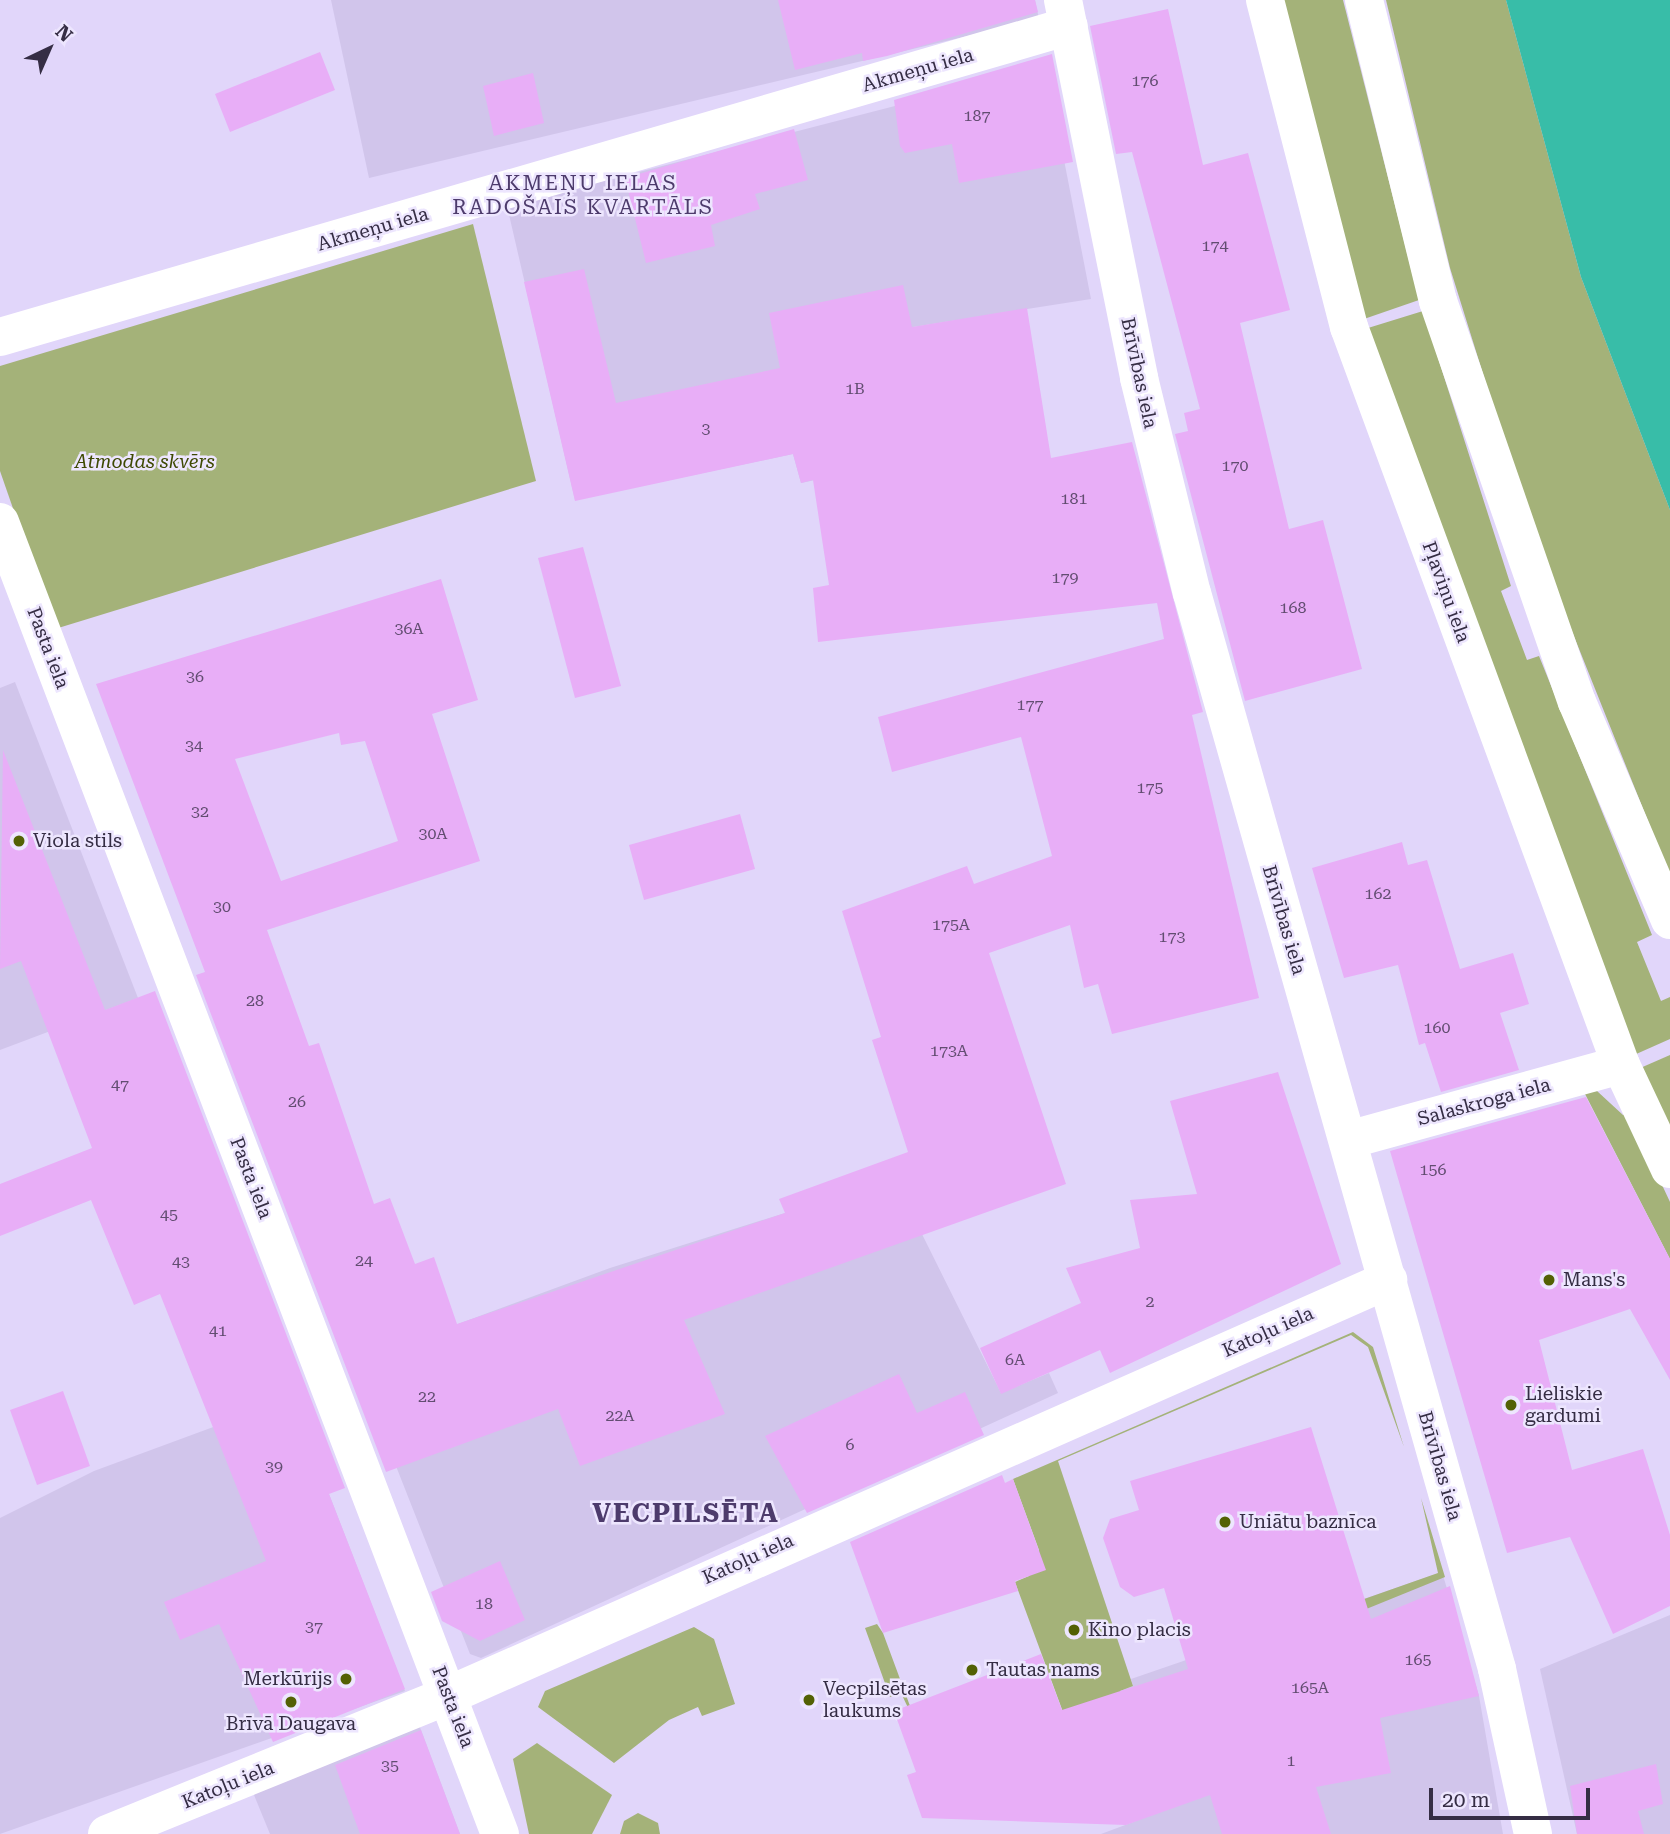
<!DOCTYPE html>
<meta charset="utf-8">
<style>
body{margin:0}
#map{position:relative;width:1670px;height:1834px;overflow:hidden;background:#e1d6fa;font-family:"Roboto Serif",serif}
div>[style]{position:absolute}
.built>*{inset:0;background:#d1c5eb}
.green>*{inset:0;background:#a4b279}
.water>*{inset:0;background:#38bda8}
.building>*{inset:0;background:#e8aef7}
.minor>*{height:38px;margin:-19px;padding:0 19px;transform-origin:19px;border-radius:19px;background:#fff}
.major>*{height:38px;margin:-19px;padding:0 19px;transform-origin:19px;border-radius:19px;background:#fff}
.dots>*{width:19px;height:19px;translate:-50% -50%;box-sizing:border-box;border:4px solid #ede6fe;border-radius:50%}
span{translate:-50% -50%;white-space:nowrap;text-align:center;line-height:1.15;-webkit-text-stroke:5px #ede6fe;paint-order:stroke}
.number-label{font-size:16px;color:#624d71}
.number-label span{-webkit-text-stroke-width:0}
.street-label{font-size:19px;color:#352d44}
.park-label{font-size:19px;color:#3e4903;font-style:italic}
.poi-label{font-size:19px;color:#352d44}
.left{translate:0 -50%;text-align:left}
.right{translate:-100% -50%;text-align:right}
.neighbourhood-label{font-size:21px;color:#4d3b6c;letter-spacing:2px}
.district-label{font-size:26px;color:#4d3b6c;font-weight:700;letter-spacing:2px}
.north{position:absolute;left:14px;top:14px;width:70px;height:70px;-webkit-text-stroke:5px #ede6fe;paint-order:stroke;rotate:44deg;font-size:19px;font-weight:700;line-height:28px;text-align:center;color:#352d44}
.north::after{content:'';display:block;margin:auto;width:24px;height:32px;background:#352d44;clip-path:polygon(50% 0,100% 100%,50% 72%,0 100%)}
.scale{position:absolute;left:1429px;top:1788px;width:161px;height:32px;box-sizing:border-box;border:4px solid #352d44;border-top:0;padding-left:9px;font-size:21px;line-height:24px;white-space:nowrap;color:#352d44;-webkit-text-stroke:5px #ede6fe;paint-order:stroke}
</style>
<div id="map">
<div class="built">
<i style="clip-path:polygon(331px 0,1035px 0,1039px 19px,369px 178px)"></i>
<i style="clip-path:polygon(1046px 67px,1091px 299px,913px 327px,932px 410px,872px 468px,801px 483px,793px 454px,575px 500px,507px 206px)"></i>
<i style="clip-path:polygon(15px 682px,138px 998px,0 1050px,0 688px)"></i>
<i style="clip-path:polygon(911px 1212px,1001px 1393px,1049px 1373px,1058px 1393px,481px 1658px,470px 1654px,355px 1362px,610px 1268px,785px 1213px)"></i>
<i style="clip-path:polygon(292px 1398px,405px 1691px,0 1834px,0 1518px,94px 1471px)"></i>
<i style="clip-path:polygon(1442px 1572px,1479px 1696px,1503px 1834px,1101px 1834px,1136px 1821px,1120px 1691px,1133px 1686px,1131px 1679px)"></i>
<i style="clip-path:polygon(1670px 1615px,1670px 1834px,1577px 1834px,1540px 1669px)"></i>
<i style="clip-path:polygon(418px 1722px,460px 1834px,270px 1834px,252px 1790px)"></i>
</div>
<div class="green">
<i style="clip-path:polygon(1279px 0,1343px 0,1419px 300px,1364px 319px)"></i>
<i style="clip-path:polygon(1386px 0,1506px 0,1581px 277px,1670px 510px,1670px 876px,1533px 534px,1450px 268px)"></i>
<i style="clip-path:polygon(473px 224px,536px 481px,55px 629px,0 471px,0 366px)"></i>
<i style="clip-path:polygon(1423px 311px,1511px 586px,1501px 591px,1527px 660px,1539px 656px,1652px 935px,1637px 942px,1661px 1001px,1670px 997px,1670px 1039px,1634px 1055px,1368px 328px)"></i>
<i style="clip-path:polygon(1670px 1055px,1670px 1136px,1638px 1069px)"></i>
<i style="clip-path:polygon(1597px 1091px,1623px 1115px,1628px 1112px,1670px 1202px,1670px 1259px,1584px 1092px)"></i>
<i style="clip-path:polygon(1353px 1332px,1373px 1347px,1404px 1447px,1368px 1347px,1351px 1335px,1058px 1461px,1133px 1686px,1120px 1691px,1126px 1709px,1063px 1712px,1015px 1582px,1029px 1576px,1039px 1550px,1013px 1479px)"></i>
<i style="clip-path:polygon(1421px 1498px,1445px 1577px,1354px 1614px,1350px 1604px,1438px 1573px)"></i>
<i style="clip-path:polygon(877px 1624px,883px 1633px,920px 1733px,901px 1693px,890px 1697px,865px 1628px)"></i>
<i style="clip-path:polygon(694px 1627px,714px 1639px,735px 1704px,702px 1716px,698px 1707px,669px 1720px,614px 1763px,538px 1707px,545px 1691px)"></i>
<i style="clip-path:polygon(537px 1743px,612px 1795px,592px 1834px,529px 1834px,513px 1759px)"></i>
<i style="clip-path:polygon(638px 1813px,658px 1823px,660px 1834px,620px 1834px,624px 1821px)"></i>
</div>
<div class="water">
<i style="clip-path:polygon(1506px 0,1670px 0,1670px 510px,1581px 277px)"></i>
</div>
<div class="building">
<i style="clip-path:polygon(778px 0,1035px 0,1038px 12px,887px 56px,863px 61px,862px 53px,795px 70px)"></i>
<i style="clip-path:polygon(1168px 9px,1203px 165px,1248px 153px,1290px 310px,1240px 323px,1289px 529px,1323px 520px,1362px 669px,1245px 701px,1175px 434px,1188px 431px,1184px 413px,1200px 409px,1132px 152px,1116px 154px,1090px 26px)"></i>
<i style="clip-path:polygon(320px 52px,335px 90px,230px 132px,215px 94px)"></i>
<i style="clip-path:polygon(1052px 54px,1073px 162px,959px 183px,952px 144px,905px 153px,900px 146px,894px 100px)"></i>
<i style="clip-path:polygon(533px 73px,544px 123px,494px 136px,483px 86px)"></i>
<i style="clip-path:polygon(794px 129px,808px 180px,755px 194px,760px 209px,711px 225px,715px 246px,646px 263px,625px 178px)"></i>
<i style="clip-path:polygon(evenodd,584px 269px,616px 403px,780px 368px,769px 313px,903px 285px,912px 327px,1027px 308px,1051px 458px,1132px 442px,1203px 712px,1192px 715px,1259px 998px,1112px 1034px,1098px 984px,1084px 988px,1070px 925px,989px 953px,1066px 1184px,684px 1320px,725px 1414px,580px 1466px,558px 1409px,386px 1472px,196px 975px,205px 972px,96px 684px,441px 579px,478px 700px,432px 714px,480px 861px,267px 930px,309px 1046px,319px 1043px,374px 1204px,390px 1198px,415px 1264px,434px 1257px,457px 1324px,785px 1213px,779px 1199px,908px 1152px,872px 1040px,881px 1037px,842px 911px,967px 866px,974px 884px,1052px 856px,1021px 737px,892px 772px,878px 717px,1164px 639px,1157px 603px,818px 642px,813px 588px,829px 585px,813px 480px,801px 483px,793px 454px,575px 501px,524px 282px,584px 269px,339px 733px,341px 745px,365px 741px,398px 841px,281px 881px,235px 759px,339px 733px)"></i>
<i style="clip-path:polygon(583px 547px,621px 686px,575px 698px,538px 558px)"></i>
<i style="clip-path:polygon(3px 750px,105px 1010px,155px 991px,345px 1488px,329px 1494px,405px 1689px,273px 1742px,219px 1624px,180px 1640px,164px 1602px,266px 1561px,160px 1294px,134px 1305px,91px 1200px,0 1236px,0 1184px,92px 1148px,21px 961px,0 969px)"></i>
<i style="clip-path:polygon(740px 814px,755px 869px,644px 900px,629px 845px)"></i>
<i style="clip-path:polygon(1402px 842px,1408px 865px,1427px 860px,1460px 969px,1513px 953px,1529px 1004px,1500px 1013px,1519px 1070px,1441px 1092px,1425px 1043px,1419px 1045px,1398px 965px,1344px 978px,1312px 868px)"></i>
<i style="clip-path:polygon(1278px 1072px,1341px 1264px,1110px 1373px,1100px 1350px,1001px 1394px,980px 1348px,1081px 1303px,1066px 1268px,1140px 1248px,1130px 1200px,1197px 1194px,1170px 1101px)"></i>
<i style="clip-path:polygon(1586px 1097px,1670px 1259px,1670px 1380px,1630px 1309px,1539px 1340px,1572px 1470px,1643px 1449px,1670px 1535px,1670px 1606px,1613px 1634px,1570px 1537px,1507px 1553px,1390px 1151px)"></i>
<i style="clip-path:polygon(899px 1374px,917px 1413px,965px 1392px,984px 1435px,807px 1513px,765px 1436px)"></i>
<i style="clip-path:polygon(63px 1391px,90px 1466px,37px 1485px,10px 1410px)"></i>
<i style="clip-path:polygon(1311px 1427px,1371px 1619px,1450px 1586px,1479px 1696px,1380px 1718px,1391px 1773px,1316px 1787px,1331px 1834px,1222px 1834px,1210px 1795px,1126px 1825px,922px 1818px,907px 1775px,916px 1772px,894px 1711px,1041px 1654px,1062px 1710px,1188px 1669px,1164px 1588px,1134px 1597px,1120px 1587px,1103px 1538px,1110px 1519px,1139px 1510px,1130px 1481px)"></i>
<i style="clip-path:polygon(1002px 1475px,1005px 1483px,1013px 1479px,1046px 1570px,1015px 1581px,1018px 1591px,883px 1633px,850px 1542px)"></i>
<i style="clip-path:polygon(500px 1561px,525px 1620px,480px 1641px,442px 1621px,431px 1592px)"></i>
<i style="clip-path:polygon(421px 1730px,460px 1834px,360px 1834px,335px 1765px)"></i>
<i style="clip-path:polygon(1656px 1764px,1663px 1804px,1638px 1811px,1644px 1834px,1577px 1834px,1570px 1786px)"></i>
</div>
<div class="minor">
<i style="left:1265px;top:0;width:338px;rotate:75.6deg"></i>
<i style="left:1349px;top:327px;width:787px;rotate:69.77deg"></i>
<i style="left:1621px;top:1065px;width:115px;rotate:64.8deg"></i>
<i style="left:1364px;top:0;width:310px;rotate:76.2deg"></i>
<i style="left:1438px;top:301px;width:424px;rotate:70.9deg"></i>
<i style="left:1577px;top:702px;width:237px;rotate:66.9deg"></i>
<i style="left:0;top:337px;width:1113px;rotate:-16.22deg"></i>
<i style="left:1348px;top:1140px;width:283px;rotate:-15.4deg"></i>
<i style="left:107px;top:1834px;width:369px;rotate:-22.1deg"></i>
<i style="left:449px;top:1695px;width:1027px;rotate:-23.84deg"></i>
</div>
<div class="major">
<i style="left:1063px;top:0;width:386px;rotate:78.6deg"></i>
<i style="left:1139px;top:378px;width:221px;rotate:76.2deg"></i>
<i style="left:1192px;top:593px;width:1118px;rotate:74.17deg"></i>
<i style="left:1497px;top:1669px;width:169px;rotate:77.7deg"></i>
<i style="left:0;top:522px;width:1404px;rotate:69.14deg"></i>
</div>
<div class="dots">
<i style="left:19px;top:841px;background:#536104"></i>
<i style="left:1549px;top:1280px;background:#536104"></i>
<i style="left:1511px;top:1405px;background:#536104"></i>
<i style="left:1225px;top:1522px;background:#536104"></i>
<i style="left:1074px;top:1630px;background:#536104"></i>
<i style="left:972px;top:1670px;background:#536104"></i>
<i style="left:346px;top:1679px;background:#536104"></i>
<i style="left:809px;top:1700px;background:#536104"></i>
<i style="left:291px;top:1702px;background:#536104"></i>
</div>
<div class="number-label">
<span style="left:1145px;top:81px">176</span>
<span style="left:977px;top:116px">187</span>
<span style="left:1215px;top:246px">174</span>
<span style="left:855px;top:389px">1B</span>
<span style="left:706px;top:429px">3</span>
<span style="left:1235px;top:466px">170</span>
<span style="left:1074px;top:499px">181</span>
<span style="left:1065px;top:578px">179</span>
<span style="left:1293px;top:608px">168</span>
<span style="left:409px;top:629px">36A</span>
<span style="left:195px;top:677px">36</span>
<span style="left:1030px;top:705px">177</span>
<span style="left:194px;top:746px">34</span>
<span style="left:1150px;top:788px">175</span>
<span style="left:200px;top:812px">32</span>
<span style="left:433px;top:834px">30A</span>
<span style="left:1378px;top:894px">162</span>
<span style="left:222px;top:907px">30</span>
<span style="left:951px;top:925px">175A</span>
<span style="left:1172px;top:937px">173</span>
<span style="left:255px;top:1001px">28</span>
<span style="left:1437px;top:1028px">160</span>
<span style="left:949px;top:1051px">173A</span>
<span style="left:120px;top:1085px">47</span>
<span style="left:297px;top:1102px">26</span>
<span style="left:1433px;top:1170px">156</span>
<span style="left:169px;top:1215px">45</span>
<span style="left:364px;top:1261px">24</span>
<span style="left:181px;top:1262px">43</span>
<span style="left:1150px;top:1302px">2</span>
<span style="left:218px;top:1331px">41</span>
<span style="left:1015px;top:1360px">6A</span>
<span style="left:427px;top:1397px">22</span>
<span style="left:620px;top:1416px">22A</span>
<span style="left:850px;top:1445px">6</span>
<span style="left:274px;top:1467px">39</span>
<span style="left:484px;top:1604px">18</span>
<span style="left:314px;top:1627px">37</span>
<span style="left:1418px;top:1660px">165</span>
<span style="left:1310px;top:1688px">165A</span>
<span style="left:1291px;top:1761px">1</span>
<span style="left:390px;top:1766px">35</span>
</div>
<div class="street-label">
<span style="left:918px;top:70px;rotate:-16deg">Akmeņu iela</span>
<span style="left:373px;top:229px;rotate:-16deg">Akmeņu iela</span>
<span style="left:1139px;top:373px;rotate:78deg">Brīvības iela</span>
<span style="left:1446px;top:592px;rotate:70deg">Pļaviņu iela</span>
<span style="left:48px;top:648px;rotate:69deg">Pasta iela</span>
<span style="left:1284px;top:920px;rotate:74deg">Brīvības iela</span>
<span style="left:1484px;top:1102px;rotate:-15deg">Salaskroga iela</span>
<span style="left:251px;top:1178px;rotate:69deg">Pasta iela</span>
<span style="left:1268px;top:1332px;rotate:-24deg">Katoļu iela</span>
<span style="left:1440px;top:1466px;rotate:74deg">Brīvības iela</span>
<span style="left:748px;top:1559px;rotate:-24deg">Katoļu iela</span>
<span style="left:453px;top:1707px;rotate:69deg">Pasta iela</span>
<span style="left:228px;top:1785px;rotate:-22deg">Katoļu iela</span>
</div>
<div class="park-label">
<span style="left:145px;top:462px">Atmodas skvērs</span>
</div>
<div class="poi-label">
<span class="left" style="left:33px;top:841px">Viola stils</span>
<span class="left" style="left:1563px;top:1280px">Mans's</span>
<span class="left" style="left:1525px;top:1405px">Lieliskie<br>gardumi</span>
<span class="left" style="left:1239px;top:1522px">Uniātu baznīca</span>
<span class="left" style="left:1088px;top:1630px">Kino placis</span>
<span class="left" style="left:986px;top:1670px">Tautas nams</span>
<span class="right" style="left:332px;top:1679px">Merkūrijs</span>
<span class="left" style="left:823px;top:1700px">Vecpilsētas<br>laukums</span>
<span style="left:291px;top:1724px">Brīvā Daugava</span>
</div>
<div class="neighbourhood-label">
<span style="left:583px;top:195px">AKMEŅU IELAS<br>RADOŠAIS KVARTĀLS</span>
</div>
<div class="district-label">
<span style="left:686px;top:1514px">VECPILSĒTA</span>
</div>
<div class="north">N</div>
<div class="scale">20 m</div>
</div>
